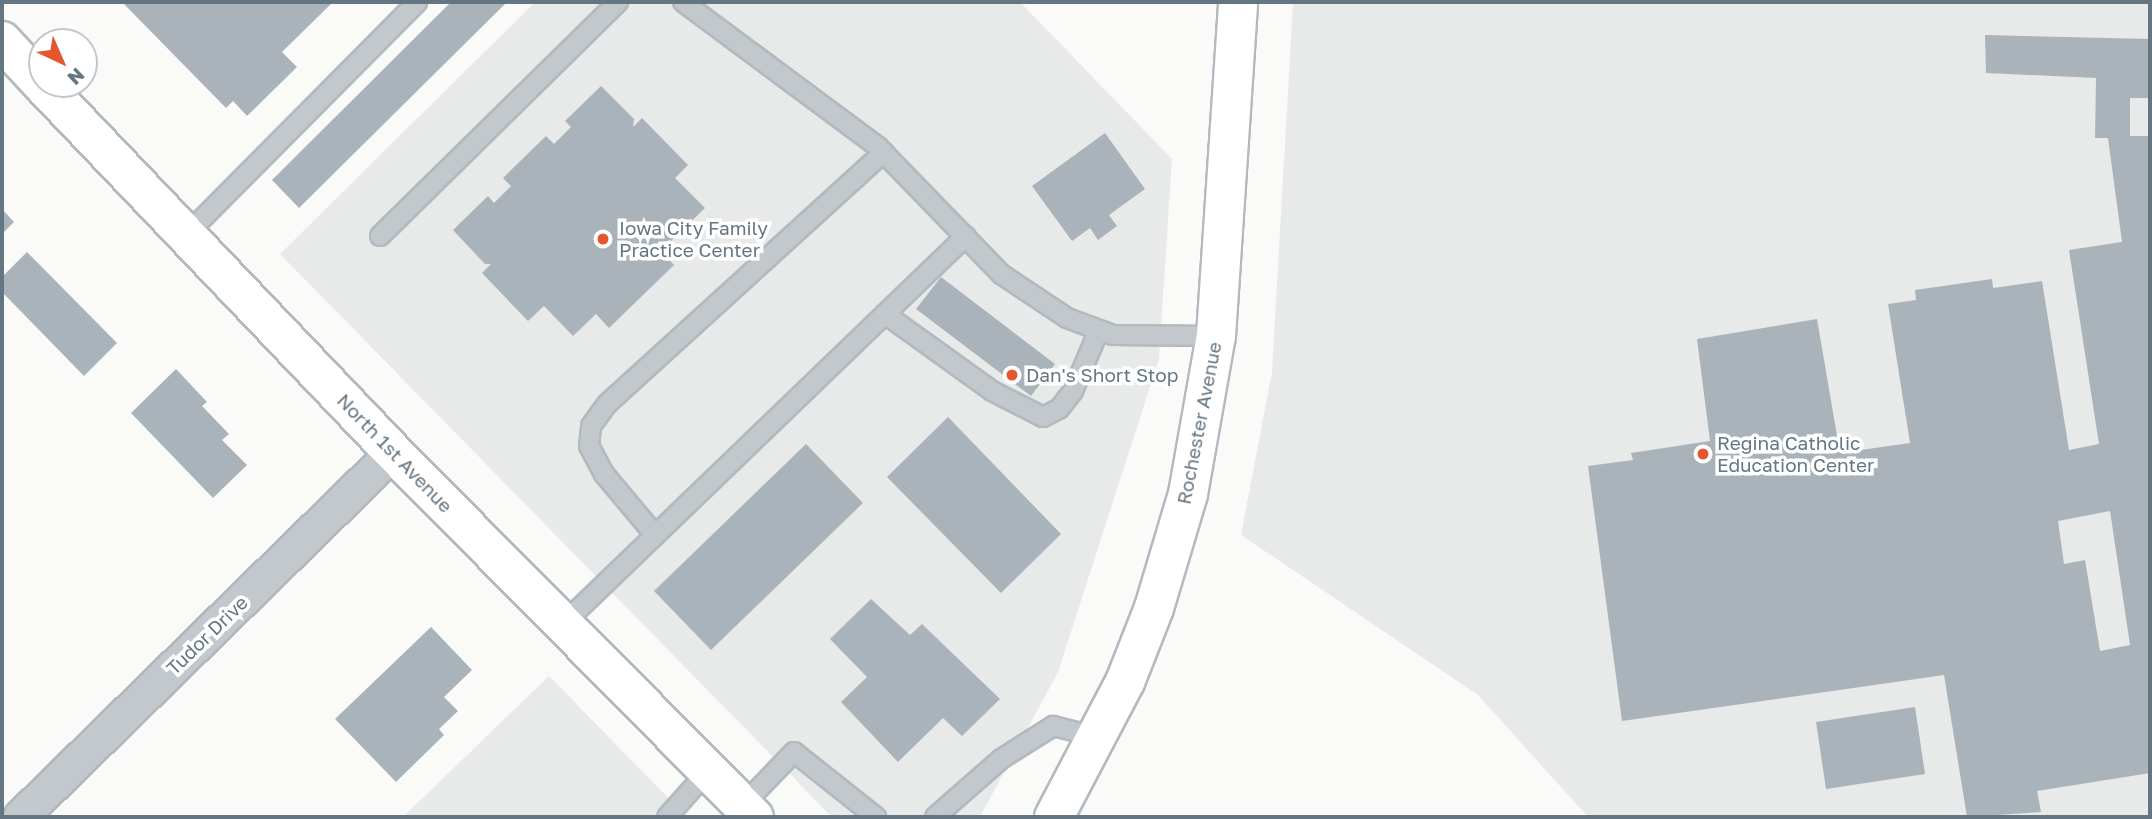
<!DOCTYPE html>
<style>
body{margin:0}
#map{position:relative;width:2152px;height:819px;overflow:hidden;background:#fafaf8;font-family:"Golos Text",sans-serif}
div>[style]{position:absolute}
.built>*{inset:0;background:#e8e9e9}
.building>*{inset:0;background:#aab3b9}
.roads{filter:drop-shadow(2px 0 #b3babf) drop-shadow(-2px 0 #b3babf) drop-shadow(0 2px #b3babf) drop-shadow(0 -2px #b3babf)}
.service>*{height:18px;margin:-9px;padding:0 9px;transform-origin:9px;border-radius:9px;background:#c3c8cc}
.minor>*{height:33px;margin:-16.5px;padding:0 16.5px;transform-origin:16.5px;border-radius:16.5px;background:#c3c8cc}
.secondary>*{height:38px;margin:-19px;padding:0 19px;transform-origin:19px;border-radius:19px;background:#fff}
.dots>*{width:19px;height:19px;translate:-50% -50%;box-sizing:border-box;border:4px solid #fff;border-radius:50%}
span{translate:-50% -50%;white-space:nowrap;text-align:center;line-height:1.15;-webkit-text-stroke:7px #fff;paint-order:stroke}
.poi-label{font-size:19px;color:#657683}
.left{translate:0 -50%;text-align:left}
.street-label{font-size:19px;color:#657683}
.frame{position:absolute;inset:0;border:4px solid #657683;pointer-events:none}
.north{position:absolute;left:28px;top:28px;width:70px;height:70px;box-sizing:border-box;background:#fff;border:2px solid #c1c8cd;border-radius:50%;rotate:136deg;font-size:19px;font-weight:700;line-height:28px;text-align:center;color:#657683}
.north::after{content:'';display:block;margin:auto;width:24px;height:32px;background:#e4572e;clip-path:polygon(50% 0,100% 100%,50% 72%,0 100%)}
</style>
<div id="map">
<div class="built">
<i style="clip-path:polygon(535px 2px,1020px 2px,1172px 159px,1159px 359px,1058px 672px,980px 817px,832px 817px,280px 254px)"></i>
<i style="clip-path:polygon(1293px 2px,2150px 2px,2150px 817px,1588px 817px,1478px 695px,1241px 535px,1272px 372px)"></i>
<i style="clip-path:polygon(549px 676px,687px 817px,403px 817px)"></i>
</div>
<div class="building">
<i style="clip-path:polygon(122px 2px,333px 2px,282px 52px,297px 67px,247px 116px,233px 101px,226px 108px)"></i>
<i style="clip-path:polygon(451px 2px,507px 2px,299px 208px,272px 180px)"></i>
<i style="clip-path:polygon(evenodd,1985px 35px,2150px 39px,2150px 98px,2130px 98px,2130px 136px,2150px 136px,2150px 773px,2037px 791px,2041px 812px,1967px 817px,1944px 675px,1622px 721px,1588px 466px,1633px 460px,1631px 453px,1710px 441px,1697px 339px,1817px 319px,1840px 453px,1910px 443px,1888px 304px,1916px 300px,1915px 290px,1992px 279px,1993px 288px,2042px 281px,2069px 450px,2099px 444px,2069px 250px,2122px 242px,2108px 138px,2095px 138px,2096px 78px,1986px 73px,1985px 35px,2110px 511px,2130px 645px,2100px 651px,2085px 560px,2064px 564px,2058px 521px,2110px 511px)"></i>
<i style="clip-path:polygon(601px 86px,634px 119px,633px 127px,642px 118px,688px 165px,675px 178px,705px 208px,661px 251px,674px 265px,609px 328px,596px 314px,573px 336px,544px 306px,528px 321px,482px 273px,491px 264px,485px 264px,453px 230px,488px 196px,494px 203px,511px 186px,503px 178px,546px 136px,554px 144px,571px 127px,565px 121px)"></i>
<i style="clip-path:polygon(1105px 133px,1145px 189px,1109px 215px,1117px 226px,1098px 240px,1090px 228px,1072px 241px,1032px 186px)"></i>
<i style="clip-path:polygon(2px 209px,14px 222px,2px 234px)"></i>
<i style="clip-path:polygon(27px 252px,117px 343px,84px 376px,2px 292px,2px 277px)"></i>
<i style="clip-path:polygon(941px 277px,1055px 364px,1031px 396px,916px 309px)"></i>
<i style="clip-path:polygon(176px 369px,207px 402px,202px 406px,229px 434px,222px 440px,247px 465px,213px 498px,131px 413px)"></i>
<i style="clip-path:polygon(948px 417px,1061px 534px,1001px 593px,887px 477px)"></i>
<i style="clip-path:polygon(806px 444px,863px 503px,711px 650px,654px 591px)"></i>
<i style="clip-path:polygon(871px 599px,910px 635px,922px 624px,1000px 699px,962px 736px,943px 718px,898px 762px,841px 702px,867px 677px,830px 639px)"></i>
<i style="clip-path:polygon(431px 627px,472px 670px,444px 697px,458px 711px,439px 729px,444px 735px,396px 782px,335px 719px)"></i>
<i style="clip-path:polygon(1915px 707px,1925px 774px,1826px 789px,1816px 722px)"></i>
</div>
<div class="roads">
<div class="service">
<i style="left:683px;top:2px;width:243px;rotate:36.6deg"></i>
<i style="left:878px;top:147px;width:177px;rotate:45.9deg"></i>
<i style="left:1001px;top:274px;width:79px;rotate:33.7deg"></i>
<i style="left:1067px;top:318px;width:49px;rotate:20.3deg"></i>
<i style="left:1113px;top:335px;width:103px;rotate:0.6deg"></i>
<i style="left:186px;top:235px;width:328px;rotate:-45.2deg"></i>
<i style="left:380px;top:236px;width:334px;rotate:-44.5deg"></i>
<i style="left:885px;top:314px;width:132px;rotate:35.7deg"></i>
<i style="left:992px;top:391px;width:57px;rotate:27deg"></i>
<i style="left:1043px;top:417px;width:18px;rotate:-27deg"></i>
<i style="left:1059px;top:409px;width:23px;rotate:-52deg"></i>
<i style="left:1073px;top:391px;width:66px;rotate:-66.9deg"></i>
<i style="left:655px;top:535px;width:80px;rotate:-129.9deg"></i>
<i style="left:604px;top:474px;width:32px;rotate:-118deg"></i>
<i style="left:589px;top:446px;width:20px;rotate:-84deg"></i>
<i style="left:591px;top:426px;width:27px;rotate:-54deg"></i>
<i style="left:607px;top:404px;width:374px;rotate:-42.3deg"></i>
<i style="left:563px;top:624px;width:559px;rotate:-43.91deg"></i>
<i style="left:742px;top:806px;width:75px;rotate:-46.1deg"></i>
<i style="left:794px;top:752px;width:105px;rotate:38.4deg"></i>
<i style="left:667px;top:817px;width:62px;rotate:-48.3deg"></i>
<i style="left:935px;top:817px;width:88px;rotate:-41.3deg"></i>
<i style="left:1001px;top:759px;width:62px;rotate:-32.4deg"></i>
<i style="left:1053px;top:726px;width:45px;rotate:14deg"></i>
</div>
<div class="minor">
<i style="left:20px;top:817px;width:522px;rotate:-44.38deg"></i>
</div>
<div class="secondary">
<i style="left:2px;top:41px;width:59px;rotate:47.1deg"></i>
<i style="left:42px;top:84px;width:509px;rotate:46.35deg"></i>
<i style="left:393px;top:452px;width:513px;rotate:45.32deg"></i>
<i style="left:1054px;top:817px;width:153px;rotate:-62.3deg"></i>
<i style="left:1125px;top:682px;width:79px;rotate:-68.6deg"></i>
<i style="left:1154px;top:608px;width:119px;rotate:-73.4deg"></i>
<i style="left:1188px;top:494px;width:160px;rotate:-80deg"></i>
<i style="left:1216px;top:336px;width:335px;rotate:-86.2deg"></i>
</div>
</div>
<div class="dots">
<i style="left:603px;top:239px;background:#e4572e"></i>
<i style="left:1012px;top:375px;background:#e4572e"></i>
<i style="left:1703px;top:454px;background:#e4572e"></i>
</div>
<div class="poi-label">
<span class="left" style="left:619px;top:239px">Iowa City Family<br>Practice Center</span>
<span class="left" style="left:1026px;top:375px">Dan's Short Stop</span>
<span class="left" style="left:1717px;top:454px">Regina Catholic<br>Education Center</span>
</div>
<div class="street-label">
<span style="left:1199px;top:423px;rotate:-79deg">Rochester Avenue</span>
<span style="left:395px;top:453px;rotate:46deg">North 1st Avenue</span>
<span style="left:207px;top:635px;rotate:-44deg">Tudor Drive</span>
</div>
<div class="frame"></div>
<div class="north">N</div>
</div>
